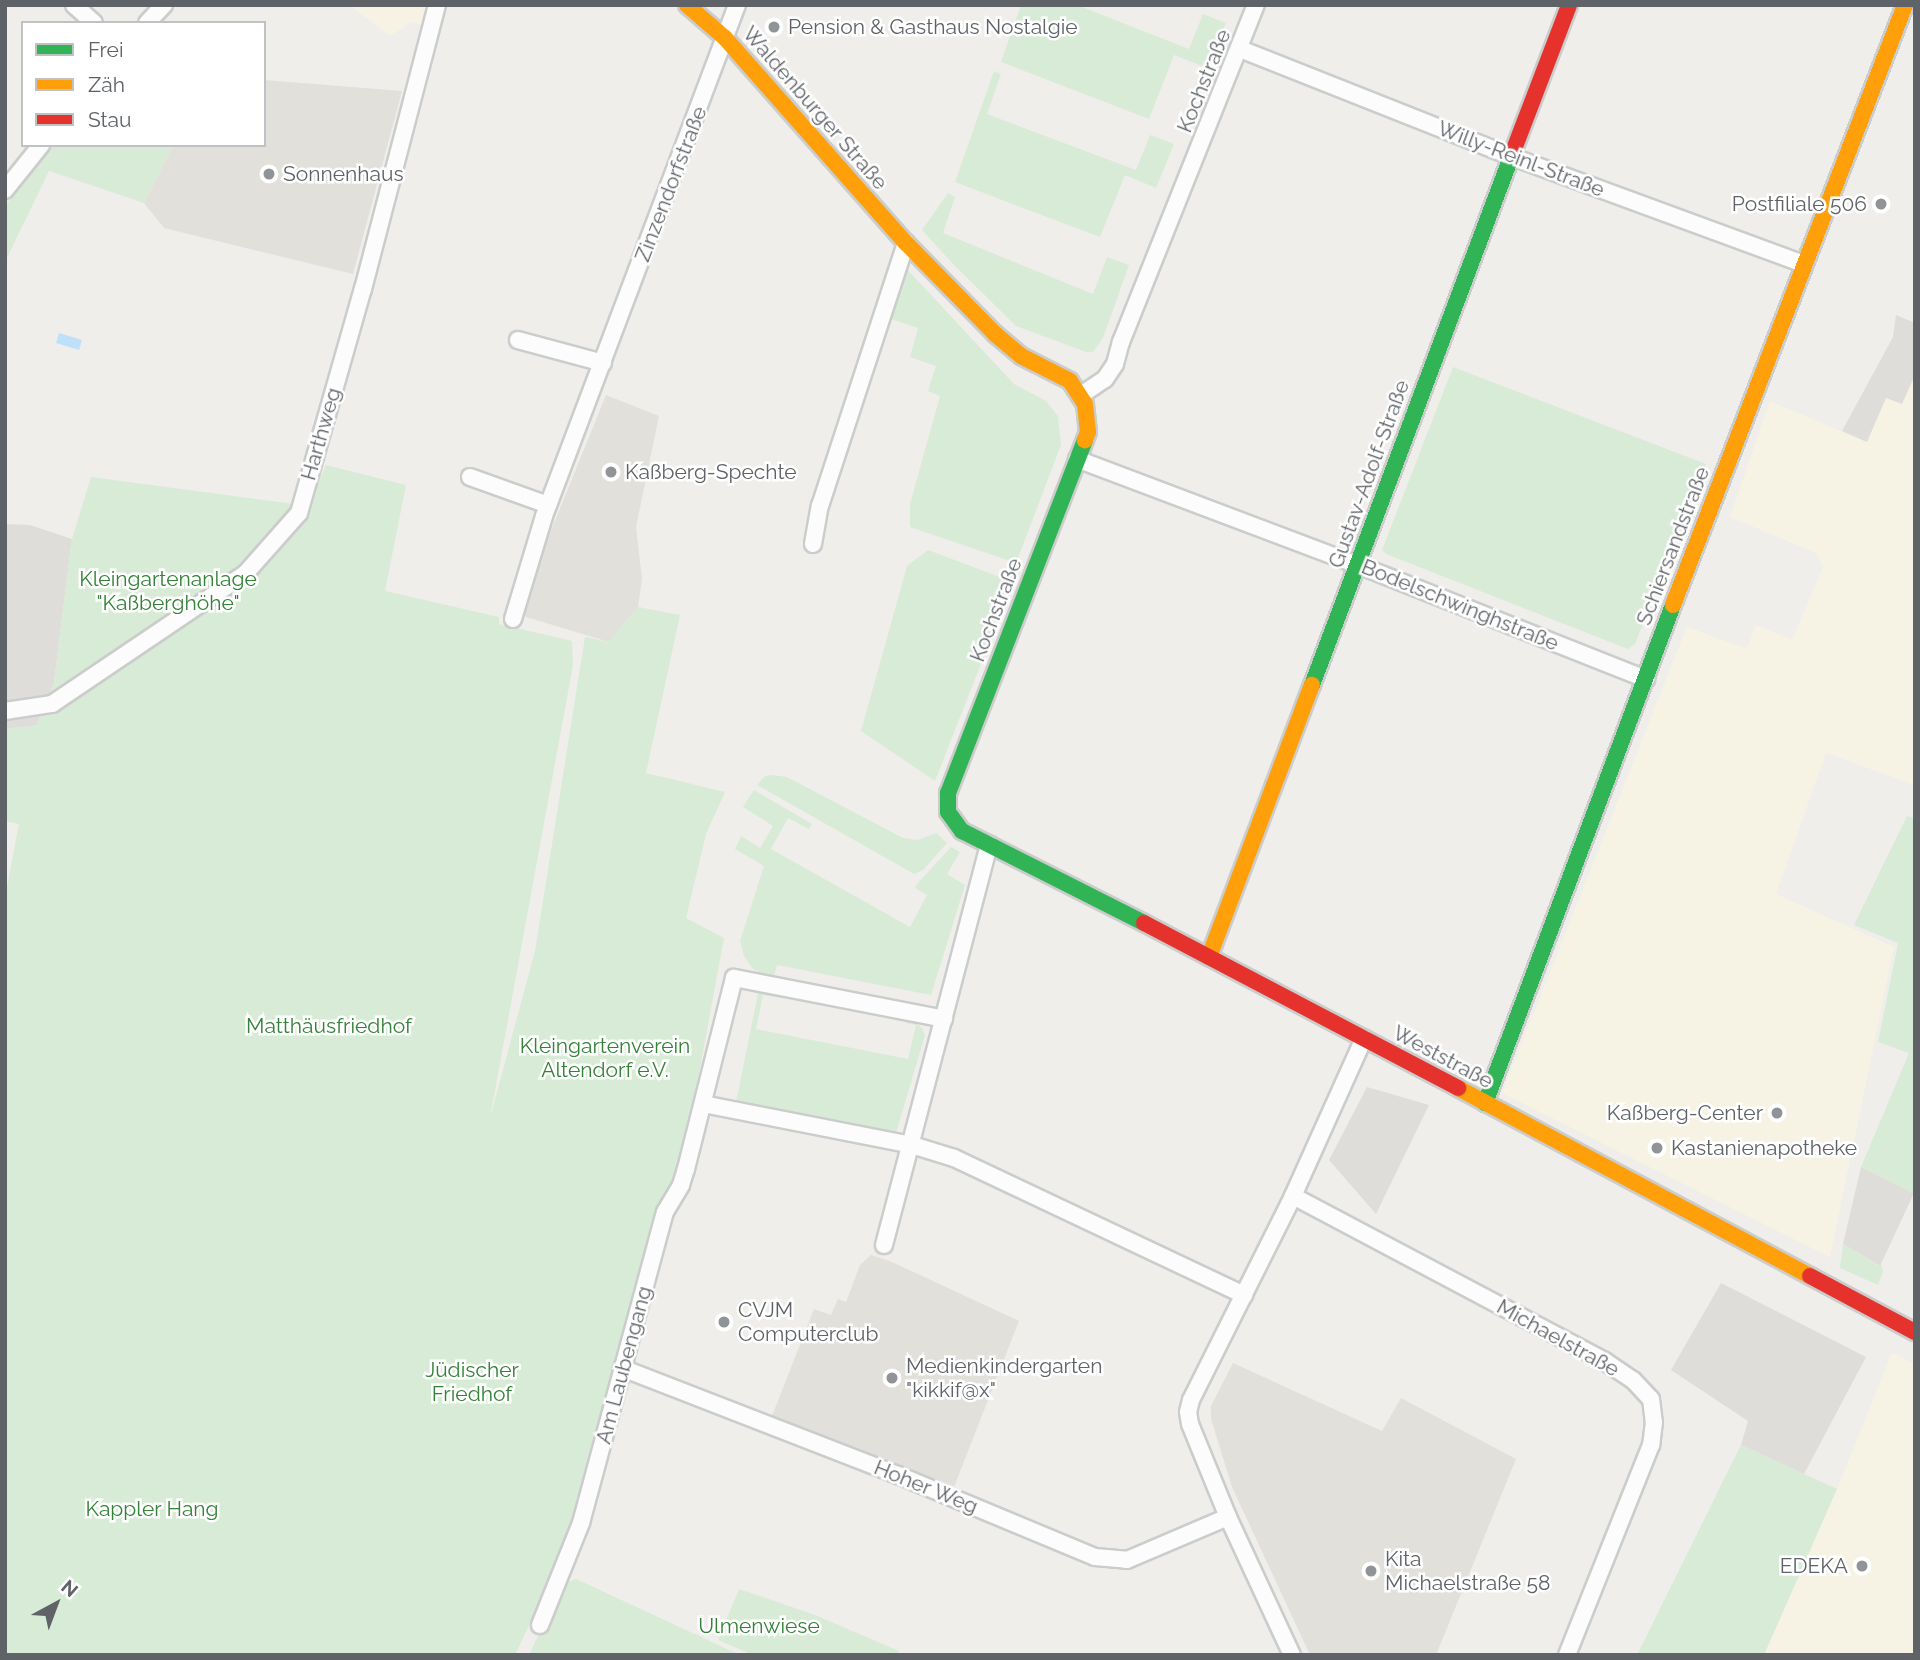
<!DOCTYPE html>
<meta charset="utf-8">
<style>
body{margin:0}
#map{position:relative;width:1920px;height:1660px;overflow:hidden;background:#efeeea;font-family:Raleway,sans-serif}
div>[style]{position:absolute}
.commercial>*{inset:0;background:#f7f3e4}
.industrial>*{inset:0;background:#dfddda}
.education>*{inset:0;background:#e2e0da}
.green>*{inset:0;background:#d8ebd6}
.water>*{inset:0;background:#bfe0f9}
.roads{filter:drop-shadow(2px 0 #cbcccc) drop-shadow(-2px 0 #cbcccc) drop-shadow(0 2px #cbcccc) drop-shadow(0 -2px #cbcccc)}
.street>*{height:16px;margin:-8px;padding:0 8px;transform-origin:8px;border-radius:8px;background:#fdfcfc}
.fast>*{height:16px;margin:-8px;padding:0 8px;transform-origin:8px;border-radius:8px;background:#30b455}
.slow>*{height:16px;margin:-8px;padding:0 8px;transform-origin:8px;border-radius:8px;background:#ff9f0a}
.jam>*{height:16px;margin:-8px;padding:0 8px;transform-origin:8px;border-radius:8px;background:#e5322d}
.dots>*{width:19px;height:19px;translate:-50% -50%;box-sizing:border-box;border:4px solid #fff;border-radius:50%}
span{translate:-50% -50%;white-space:nowrap;text-align:center;line-height:1.15;-webkit-text-stroke:5px #fff;paint-order:stroke}
.poi-label{font-size:21px;color:#5f6368}
.left{translate:0 -50%;text-align:left}
.right{translate:-100% -50%;text-align:right}
.street-label{font-size:21px;color:#5f6368}
.park-label{font-size:21px;color:#348238}
.frame{position:absolute;inset:0;border:7px solid #5f6368;pointer-events:none}
.legend{position:absolute;left:21px;top:21px;width:245px;height:126px;box-sizing:border-box;background:#fff;border:2px solid #bfc1c3;margin:0;padding:9px 12px;list-style:none;font-size:21px;color:#5f6368}
.legend li{display:flex;align-items:center;gap:14px;height:35px}
.legend b{width:35px;border:2px solid #bfc1c3}
.north{position:absolute;left:21px;top:1569px;width:70px;height:70px;-webkit-text-stroke:5px #fff;paint-order:stroke;rotate:41deg;font-size:19px;font-weight:700;line-height:28px;text-align:center;color:#5f6368}
.north::after{content:'';display:block;margin:auto;width:24px;height:32px;background:#5f6368;clip-path:polygon(50% 0,100% 100%,50% 72%,0 100%)}
</style>
<div id="map">
<div class="commercial">
<i style="clip-path:polygon(349px 5px,426px 5px,421px 25px,411px 22px,390px 36px)"></i>
<i style="clip-path:polygon(1911px 383px,1915px 384px,1915px 785px,1826px 753px,1776px 894px,1894px 947px,1830px 1257px,1502px 1093px,1687px 627px,1747px 649px,1756px 625px,1792px 640px,1823px 567px,1816px 553px,1730px 517px,1770px 401px,1866px 442px,1886px 398px,1902px 404px)"></i>
<i style="clip-path:polygon(1892px 1353px,1915px 1364px,1915px 1655px,1764px 1655px,1837px 1489px)"></i>
</div>
<div class="industrial">
<i style="clip-path:polygon(1896px 315px,1915px 323px,1915px 375px,1902px 404px,1886px 398px,1867px 442px,1842px 431px,1893px 337px)"></i>
<i style="clip-path:polygon(5px 524px,30px 525px,72px 539px,54px 683px,37px 725px,5px 729px)"></i>
<i style="clip-path:polygon(1367px 1087px,1429px 1105px,1376px 1214px,1329px 1160px)"></i>
<i style="clip-path:polygon(1861px 1167px,1914px 1193px,1880px 1266px,1843px 1244px)"></i>
<i style="clip-path:polygon(1721px 1283px,1866px 1357px,1804px 1474px,1741px 1445px,1748px 1421px,1671px 1370px)"></i>
</div>
<div class="education">
<i style="clip-path:polygon(264px 80px,402px 91px,353px 274px,164px 228px,144px 203px,173px 145px,264px 145px)"></i>
<i style="clip-path:polygon(606px 395px,659px 416px,636px 527px,642px 579px,638px 607px,609px 642px,526px 617px,520px 607px)"></i>
<i style="clip-path:polygon(871px 1255px,892px 1262px,1019px 1321px,954px 1487px,772px 1416px,814px 1309px,831px 1315px,838px 1299px,846px 1302px,860px 1265px)"></i>
<i style="clip-path:polygon(1233px 1363px,1382px 1431px,1401px 1398px,1516px 1459px,1436px 1655px,1310px 1655px,1232px 1487px,1211px 1419px,1211px 1406px)"></i>
</div>
<div class="green">
<i style="clip-path:polygon(1021px 5px,1077px 5px,1189px 49px,1203px 14px,1226px 23px,1207px 68px,1174px 55px,1149px 119px,1001px 62px)"></i>
<i style="clip-path:polygon(994px 71px,1001px 74px,987px 114px,1136px 170px,1150px 135px,1174px 144px,1156px 188px,1125px 175px,1100px 237px,955px 182px)"></i>
<i style="clip-path:polygon(53px 145px,173px 145px,144px 203px,49px 171px,5px 262px,5px 206px)"></i>
<i style="clip-path:polygon(948px 193px,955px 197px,943px 233px,1093px 294px,1107px 257px,1129px 265px,1103px 338px,1093px 352px,1086px 352px,1016px 326px,954px 265px,922px 230px)"></i>
<i style="clip-path:polygon(905px 267px,1014px 384px,1046px 401px,1058px 416px,1061px 445px,1016px 563px,910px 527px,910px 504px,940px 396px,928px 391px,936px 366px,910px 357px,918px 328px,885px 317px)"></i>
<i style="clip-path:polygon(1453px 367px,1706px 464px,1635px 644px,1628px 649px,1386px 554px,1382px 550px)"></i>
<i style="clip-path:polygon(326px 465px,406px 485px,385px 591px,499px 617px,499px 624px,572px 641px,573px 665px,490px 1118px,535px 951px,585px 637px,609px 642px,638px 607px,680px 615px,646px 773px,725px 792px,706px 834px,686px 918px,724px 938px,680px 1177px,577px 1523px,515px 1655px,5px 1655px,5px 897px,19px 824px,5px 821px,5px 729px,37px 725px,54px 683px,72px 539px,91px 477px,308px 506px)"></i>
<i style="clip-path:polygon(928px 550px,1013px 582px,935px 781px,861px 731px,907px 566px)"></i>
<i style="clip-path:polygon(772px 775px,787px 777px,903px 838px,918px 840px,936px 833px,947px 843px,923px 870px,914px 874px,757px 785px,765px 776px)"></i>
<i style="clip-path:polygon(754px 790px,812px 824px,809px 829px,788px 818px,771px 849px,910px 927px,927px 895px,915px 888px,917px 884px,951px 847px,960px 852px,947px 874px,965px 885px,931px 995px,777px 965px,773px 979px,753px 969px,744px 956px,740px 941px,764px 866px,735px 849px,741px 836px,760px 848px,773px 826px,743px 807px)"></i>
<i style="clip-path:polygon(1907px 816px,1915px 818px,1915px 1194px,1861px 1167px,1909px 1053px,1878px 1042px,1898px 943px,1854px 925px)"></i>
<i style="clip-path:polygon(759px 989px,783px 995px,782px 998px,763px 995px,756px 1029px,908px 1059px,916px 1025px,906px 1023px,907px 1018px,922px 1028px,925px 1035px,896px 1133px,736px 1102px)"></i>
<i style="clip-path:polygon(1843px 1244px,1879px 1266px,1881px 1264px,1883px 1272px,1878px 1285px,1840px 1268px)"></i>
<i style="clip-path:polygon(1741px 1445px,1837px 1489px,1764px 1655px,1637px 1655px)"></i>
<i style="clip-path:polygon(576px 1579px,740px 1655px,529px 1655px,563px 1584px)"></i>
<i style="clip-path:polygon(739px 1589px,815px 1615px,899px 1651px,897px 1655px,753px 1655px,718px 1640px)"></i>
</div>
<div class="water">
<i style="clip-path:polygon(59px 333px,82px 340px,79px 350px,56px 343px)"></i>
</div>
<div class="roads">
<div class="street">
<i style="left:74px;top:5px;width:27px;rotate:42deg"></i>
<i style="left:147px;top:23px;width:25px;rotate:-47deg"></i>
<i style="left:1240px;top:49px;width:290px;rotate:21.6deg"></i>
<i style="left:1510px;top:156px;width:313px;rotate:20.2deg"></i>
<i style="left:5px;top:190px;width:58px;rotate:-51.3deg"></i>
<i style="left:518px;top:340px;width:88px;rotate:15.1deg"></i>
<i style="left:1081px;top:395px;width:29px;rotate:-34deg"></i>
<i style="left:1105px;top:379px;width:18px;rotate:-56deg"></i>
<i style="left:1115px;top:364px;width:23px;rotate:-75deg"></i>
<i style="left:1121px;top:342px;width:363px;rotate:-68.2deg"></i>
<i style="left:1077px;top:459px;width:300px;rotate:20.7deg"></i>
<i style="left:1358px;top:565px;width:310px;rotate:21.6deg"></i>
<i style="left:470px;top:477px;width:83px;rotate:19.7deg"></i>
<i style="left:813px;top:544px;width:39px;rotate:-80deg"></i>
<i style="left:820px;top:506px;width:277px;rotate:-71.9deg"></i>
<i style="left:513px;top:619px;width:108px;rotate:-73.2deg"></i>
<i style="left:544px;top:516px;width:546px;rotate:-69.31deg"></i>
<i style="left:5px;top:711px;width:48px;rotate:-8.5deg"></i>
<i style="left:52px;top:704px;width:233px;rotate:-34deg"></i>
<i style="left:245px;top:574px;width:81px;rotate:-48.5deg"></i>
<i style="left:299px;top:513px;width:233px;rotate:-74.1deg"></i>
<i style="left:363px;top:289px;width:293px;rotate:-75.4deg"></i>
<i style="left:703px;top:1104px;width:213px;rotate:11.1deg"></i>
<i style="left:912px;top:1145px;width:44px;rotate:17.2deg"></i>
<i style="left:954px;top:1158px;width:321px;rotate:25.3deg"></i>
<i style="left:1293px;top:1196px;width:354px;rotate:27.9deg"></i>
<i style="left:1606px;top:1362px;width:32px;rotate:34deg"></i>
<i style="left:1633px;top:1380px;width:26px;rotate:47deg"></i>
<i style="left:1651px;top:1399px;width:23px;rotate:83deg"></i>
<i style="left:1654px;top:1422px;width:23px;rotate:97deg"></i>
<i style="left:1651px;top:1445px;width:226px;rotate:111.8deg"></i>
<i style="left:884px;top:1245px;width:414px;rotate:-75.3deg"></i>
<i style="left:622px;top:1368px;width:296px;rotate:21.2deg"></i>
<i style="left:898px;top:1475px;width:213px;rotate:22.6deg"></i>
<i style="left:1095px;top:1557px;width:32px;rotate:5deg"></i>
<i style="left:1127px;top:1560px;width:110px;rotate:-23.1deg"></i>
<i style="left:540px;top:1625px;width:110px;rotate:-68.1deg"></i>
<i style="left:581px;top:1523px;width:322px;rotate:-74.9deg"></i>
<i style="left:665px;top:1212px;width:31px;rotate:-59deg"></i>
<i style="left:681px;top:1185px;width:17px;rotate:-73deg"></i>
<i style="left:686px;top:1169px;width:197px;rotate:-75.9deg"></i>
<i style="left:734px;top:978px;width:214px;rotate:11deg"></i>
<i style="left:1292px;top:1655px;width:152px;rotate:-114.9deg"></i>
<i style="left:1228px;top:1517px;width:100px;rotate:-112.2deg"></i>
<i style="left:1190px;top:1424px;width:12px;rotate:-99deg"></i>
<i style="left:1188px;top:1412px;width:12px;rotate:-76deg"></i>
<i style="left:1191px;top:1400px;width:228px;rotate:-63.4deg"></i>
<i style="left:1293px;top:1196px;width:173px;rotate:-65.8deg"></i>
</div>
<div class="fast">
<i style="left:1085px;top:440px;width:379px;rotate:111.2deg"></i>
<i style="left:948px;top:793px;width:19px;rotate:90deg"></i>
<i style="left:948px;top:812px;width:24px;rotate:54deg"></i>
<i style="left:962px;top:831px;width:204px;rotate:26.8deg"></i>
<i style="left:1312px;top:685px;width:570px;rotate:-69.34deg"></i>
<i style="left:1485px;top:1103px;width:532px;rotate:-69.32deg"></i>
</div>
<div class="slow">
<i style="left:687px;top:5px;width:50px;rotate:41deg"></i>
<i style="left:725px;top:38px;width:273px;rotate:48.6deg"></i>
<i style="left:906px;top:243px;width:127px;rotate:45.6deg"></i>
<i style="left:995px;top:334px;width:34px;rotate:40deg"></i>
<i style="left:1021px;top:356px;width:55px;rotate:27deg"></i>
<i style="left:1070px;top:381px;width:27px;rotate:57deg"></i>
<i style="left:1085px;top:404px;width:28px;rotate:84deg"></i>
<i style="left:1088px;top:432px;width:9px;rotate:111deg"></i>
<i style="left:1673px;top:605px;width:643px;rotate:-68.86deg"></i>
<i style="left:1209px;top:957px;width:291px;rotate:-69.3deg"></i>
<i style="left:1458px;top:1088px;width:399px;rotate:28.1deg"></i>
</div>
<div class="jam">
<i style="left:1513px;top:152px;width:157px;rotate:-69.1deg"></i>
<i style="left:1144px;top:923px;width:355px;rotate:27.7deg"></i>
<i style="left:1810px;top:1276px;width:119px;rotate:28.1deg"></i>
</div>
</div>
<div class="dots">
<i style="left:774px;top:27px;background:#919496"></i>
<i style="left:269px;top:174px;background:#919496"></i>
<i style="left:1881px;top:204px;background:#919496"></i>
<i style="left:611px;top:472px;background:#919496"></i>
<i style="left:1777px;top:1113px;background:#919496"></i>
<i style="left:1657px;top:1148px;background:#919496"></i>
<i style="left:724px;top:1322px;background:#919496"></i>
<i style="left:892px;top:1378px;background:#919496"></i>
<i style="left:1862px;top:1566px;background:#919496"></i>
<i style="left:1371px;top:1571px;background:#919496"></i>
</div>
<div class="poi-label">
<span class="left" style="left:788px;top:27px">Pension &amp; Gasthaus Nostalgie</span>
<span class="left" style="left:283px;top:174px">Sonnenhaus</span>
<span class="right" style="left:1867px;top:204px">Postfiliale 506</span>
<span class="left" style="left:625px;top:472px">Kaßberg-Spechte</span>
<span class="right" style="left:1763px;top:1113px">Kaßberg-Center</span>
<span class="left" style="left:1671px;top:1148px">Kastanienapotheke</span>
<span class="left" style="left:738px;top:1322px">CVJM<br>Computerclub</span>
<span class="left" style="left:906px;top:1378px">Medienkindergarten<br>"kikkif@x"</span>
<span class="left" style="left:1385px;top:1571px">Kita<br>Michaelstraße 58</span>
<span class="right" style="left:1848px;top:1566px">EDEKA</span>
</div>
<div class="street-label">
<span style="left:1204px;top:81px;rotate:-68deg">Kochstraße</span>
<span style="left:815px;top:108px;rotate:49deg">Waldenburger Straße</span>
<span style="left:1521px;top:159px;rotate:21deg">Willy-Reinl-Straße</span>
<span style="left:671px;top:184px;rotate:-69deg">Zinzendorfstraße</span>
<span style="left:321px;top:434px;rotate:-74deg">Harthweg</span>
<span style="left:1369px;top:474px;rotate:-70deg">Gustav-Adolf-Straße</span>
<span style="left:1673px;top:546px;rotate:-69deg">Schiersandstraße</span>
<span style="left:1460px;top:605px;rotate:22deg">Bodelschwinghstraße</span>
<span style="left:996px;top:610px;rotate:-69deg">Kochstraße</span>
<span style="left:1443px;top:1057px;rotate:28deg">Weststraße</span>
<span style="left:1558px;top:1338px;rotate:29deg">Michaelstraße</span>
<span style="left:624px;top:1365px;rotate:-75deg">Am Laubengang</span>
<span style="left:926px;top:1487px;rotate:22deg">Hoher Weg</span>
</div>
<div class="park-label">
<span style="left:168px;top:591px">Kleingartenanlage<br>"Kaßberghöhe"</span>
<span style="left:329px;top:1026px">Matthäusfriedhof</span>
<span style="left:605px;top:1058px">Kleingartenverein<br>Altendorf e.V.</span>
<span style="left:472px;top:1382px">Jüdischer<br>Friedhof</span>
<span style="left:152px;top:1509px">Kappler Hang</span>
<span style="left:759px;top:1626px">Ulmenwiese</span>
</div>
<div class="frame"></div>
<ul class="legend">
<li><b style="height:9px;background:#30b455"></b>Frei</li>
<li><b style="height:9px;background:#ff9f0a"></b>Zäh</li>
<li><b style="height:9px;background:#e5322d"></b>Stau</li>
</ul>
<div class="north">N</div>
</div>
